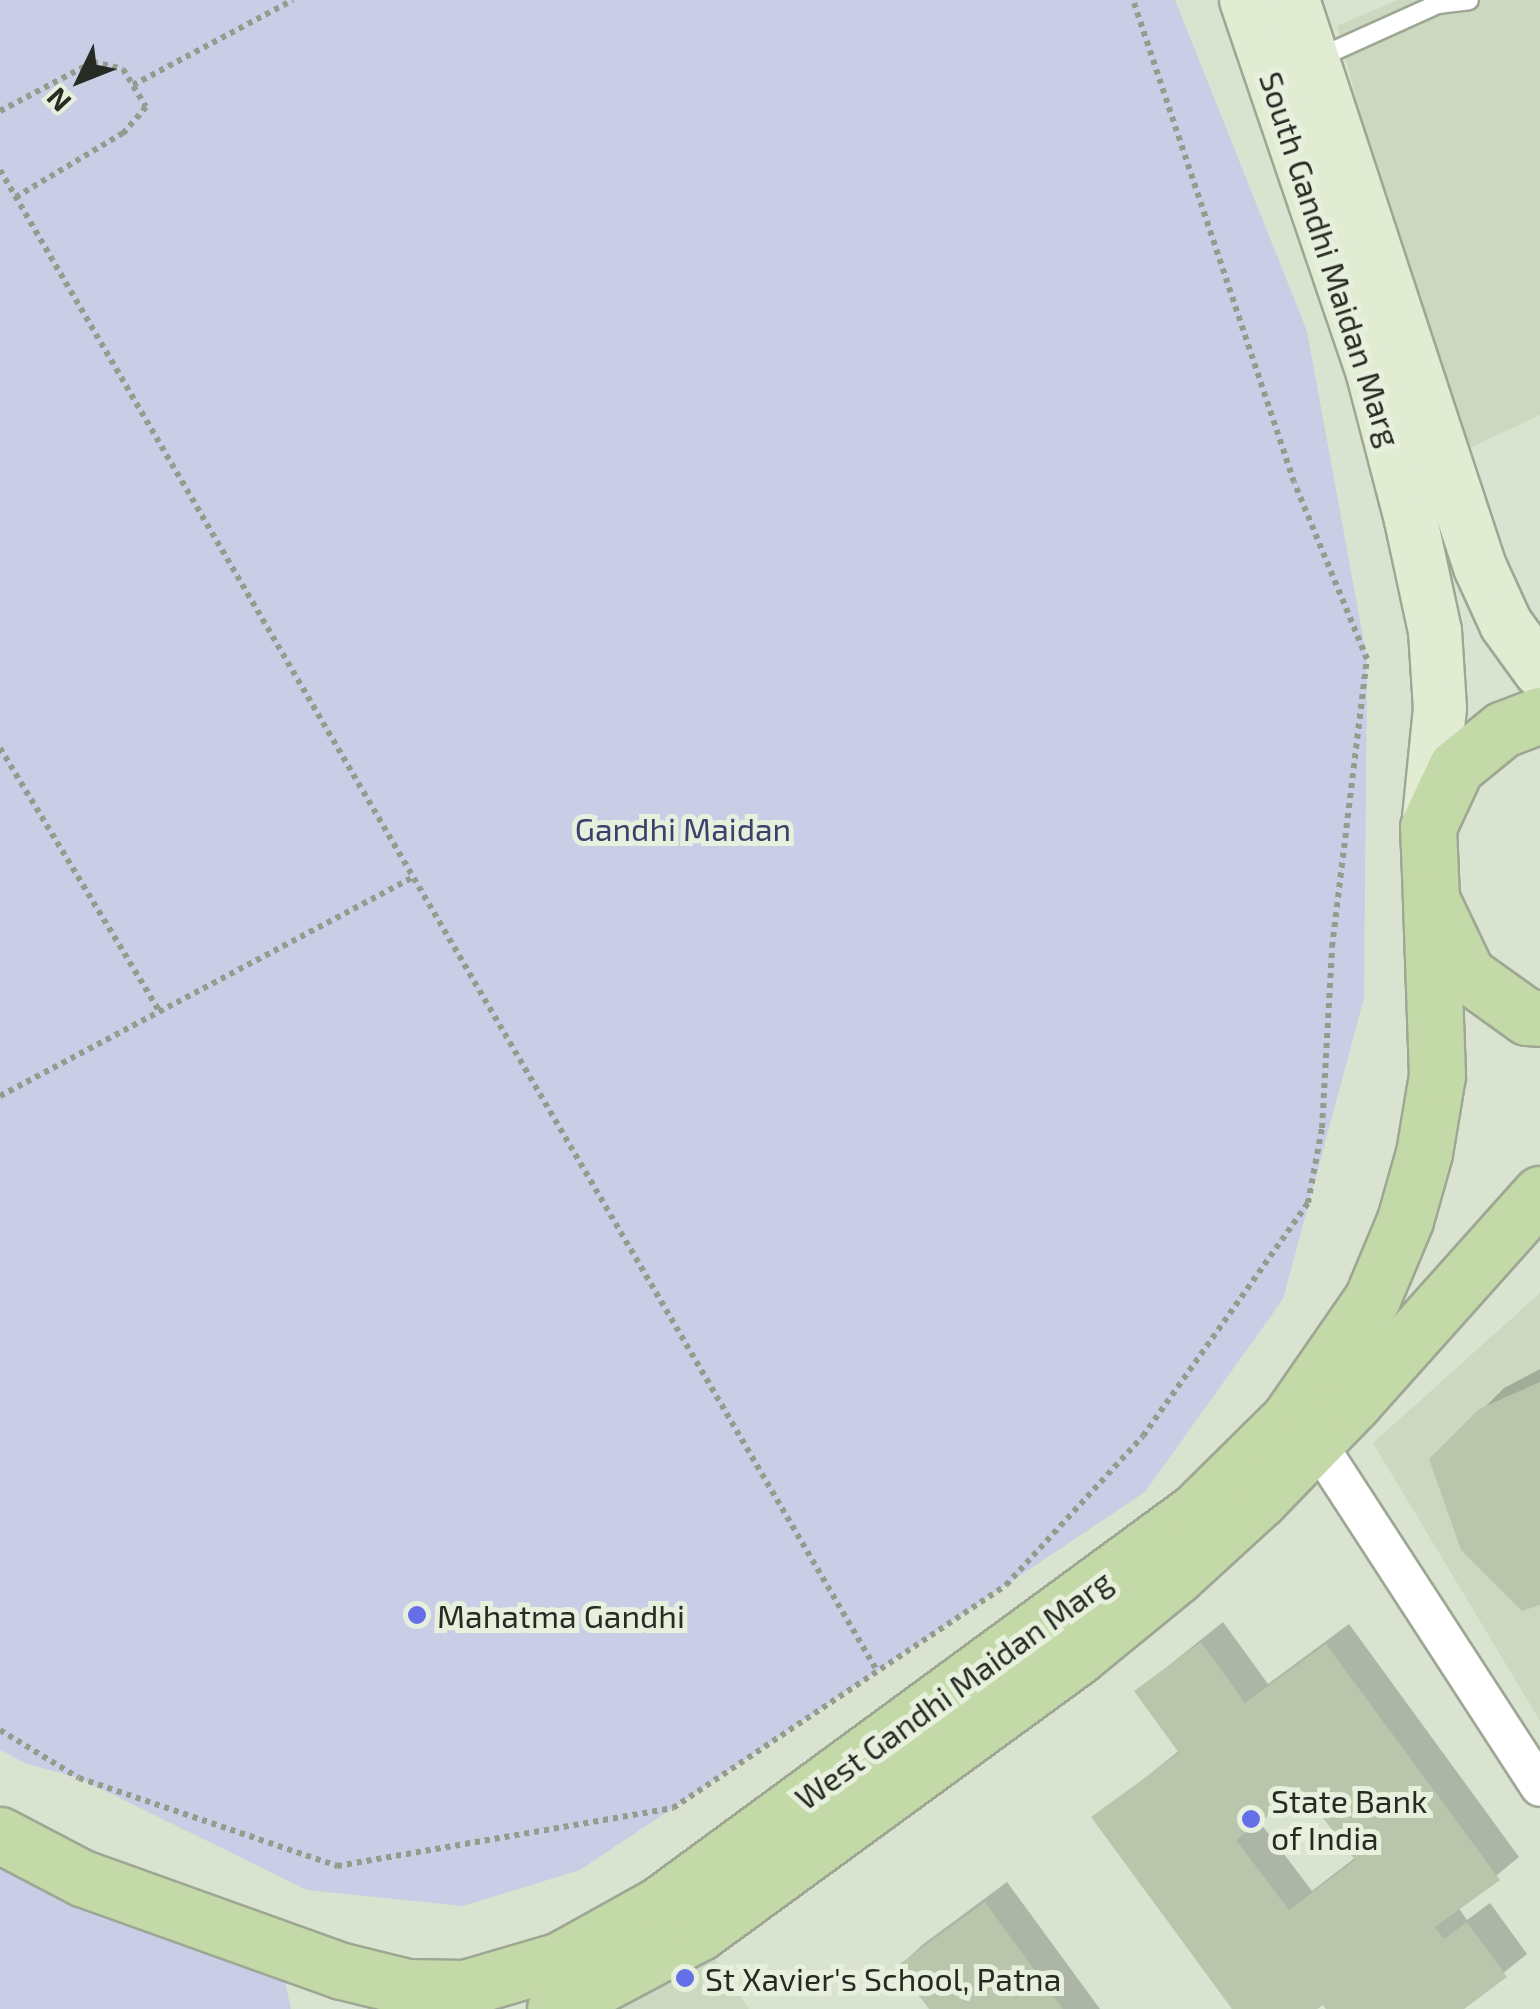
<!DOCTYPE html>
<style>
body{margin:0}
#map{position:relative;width:1540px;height:2009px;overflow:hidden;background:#d9e3d0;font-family:"Exo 2",sans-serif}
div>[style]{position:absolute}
.built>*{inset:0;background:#ccd8bf}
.green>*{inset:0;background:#c9cee6}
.shadow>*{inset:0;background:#0003}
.building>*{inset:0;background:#b9c6ab}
.path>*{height:6px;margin-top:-3px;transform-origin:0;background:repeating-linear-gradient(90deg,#959c8e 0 5px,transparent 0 10px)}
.roads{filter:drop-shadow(2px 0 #9da794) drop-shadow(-2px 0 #9da794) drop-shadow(0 2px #9da794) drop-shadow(0 -2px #9da794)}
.service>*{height:18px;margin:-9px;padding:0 9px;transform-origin:9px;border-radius:9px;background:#fff}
.minor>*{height:38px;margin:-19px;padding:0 19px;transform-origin:19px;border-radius:19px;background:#fff}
.secondary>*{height:52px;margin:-26px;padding:0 26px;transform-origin:26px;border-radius:26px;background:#e1ecd3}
.primary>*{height:55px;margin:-27.5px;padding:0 27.5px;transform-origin:27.5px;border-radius:27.5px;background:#c3d9a7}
.dots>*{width:28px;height:28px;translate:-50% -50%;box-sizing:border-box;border:5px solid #e7f0dd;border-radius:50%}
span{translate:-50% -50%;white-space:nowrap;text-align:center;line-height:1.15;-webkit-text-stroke:10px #e7f0dd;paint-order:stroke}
.street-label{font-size:32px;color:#272b23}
.park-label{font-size:32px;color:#3b416b}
.poi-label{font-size:32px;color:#272b23}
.left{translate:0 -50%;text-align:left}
.north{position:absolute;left:30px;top:30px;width:100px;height:100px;-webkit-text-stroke:8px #e7f0dd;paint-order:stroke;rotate:227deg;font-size:28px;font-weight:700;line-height:40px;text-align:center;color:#272b23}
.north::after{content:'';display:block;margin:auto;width:35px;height:45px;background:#272b23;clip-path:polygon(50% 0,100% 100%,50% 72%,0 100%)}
</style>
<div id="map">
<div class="built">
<i style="clip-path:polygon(1398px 0,1540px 0,1540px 415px,1450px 457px,1337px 26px)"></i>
<i style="clip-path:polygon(1540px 1293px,1540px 1721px,1373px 1443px)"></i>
<i style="clip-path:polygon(708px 1948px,749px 2009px,573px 2009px)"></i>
</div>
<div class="green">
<i style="clip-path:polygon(0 0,1175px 0,1307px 331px,1367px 659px,1364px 998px,1283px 1299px,1145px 1492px,580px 1870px,463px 1906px,307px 1890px,79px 1778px,27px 1764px,0 1750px)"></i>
<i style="clip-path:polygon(0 1858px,285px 1982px,291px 2009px,0 2009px)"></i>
</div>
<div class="shadow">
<i style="clip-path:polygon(1540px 1369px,1540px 1602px,1432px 1460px,1504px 1388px)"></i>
<i style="clip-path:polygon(evenodd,1223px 1622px,1268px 1684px,1349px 1624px,1519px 1857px,1458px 1907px,1467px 1920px,1490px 1903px,1527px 1954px,1459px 2009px,1329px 2009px,1324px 2001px,1313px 2009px,1235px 2009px,1095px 1818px,1180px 1750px,1137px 1691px,1223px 1622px,1302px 1786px,1356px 1857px,1312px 1891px,1258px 1820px,1302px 1786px)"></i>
<i style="clip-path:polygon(1007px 1882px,1100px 2009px,932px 2009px,900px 1966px,922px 1945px)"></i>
</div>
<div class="building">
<i style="clip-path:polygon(1540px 1382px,1540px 1605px,1522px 1611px,1461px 1550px,1429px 1459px,1479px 1409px)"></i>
<i style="clip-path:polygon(evenodd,1201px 1642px,1245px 1703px,1326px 1644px,1500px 1880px,1435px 1927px,1444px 1939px,1467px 1922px,1507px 1977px,1464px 2009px,1326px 2009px,1323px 2005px,1317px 2009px,1232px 2009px,1091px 1817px,1179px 1753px,1134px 1691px,1201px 1642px,1302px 1790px,1355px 1860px,1289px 1910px,1236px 1840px,1302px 1790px)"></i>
<i style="clip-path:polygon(985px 1902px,1063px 2009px,929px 2009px,897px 1966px)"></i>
</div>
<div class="path">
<i style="left:133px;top:85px;width:181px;rotate:-28deg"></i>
<i style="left:0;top:111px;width:105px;rotate:-27.8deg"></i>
<i style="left:93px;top:62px;width:31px;rotate:13deg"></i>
<i style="left:123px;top:69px;width:44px;rotate:58.8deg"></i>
<i style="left:146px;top:107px;width:35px;rotate:131deg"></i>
<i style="left:123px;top:133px;width:125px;rotate:149.1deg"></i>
<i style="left:0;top:170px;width:1738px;rotate:59.7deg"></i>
<i style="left:0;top:748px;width:307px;rotate:58.8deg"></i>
<i style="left:0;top:1096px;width:466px;rotate:-27.9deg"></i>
<i style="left:0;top:1730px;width:92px;rotate:31.3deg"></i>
<i style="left:79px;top:1778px;width:273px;rotate:18.8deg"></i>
<i style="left:337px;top:1866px;width:341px;rotate:-9.8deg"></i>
<i style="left:673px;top:1808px;width:401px;rotate:-33.8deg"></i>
<i style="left:1006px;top:1585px;width:202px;rotate:-47.4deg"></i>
<i style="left:1143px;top:1436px;width:286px;rotate:-54.7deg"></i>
<i style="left:1308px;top:1203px;width:76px;rotate:-79.4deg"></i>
<i style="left:1322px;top:1128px;width:181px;rotate:-86.8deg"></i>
<i style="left:1332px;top:947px;width:290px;rotate:-83.1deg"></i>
<i style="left:1367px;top:659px;width:191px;rotate:-112.4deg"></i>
<i style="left:1294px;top:482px;width:508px;rotate:-108.47deg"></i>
</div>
<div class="roads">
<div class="service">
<i style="left:1441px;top:0;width:5px;rotate:127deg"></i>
<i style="left:1438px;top:4px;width:31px;rotate:-7deg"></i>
<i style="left:1316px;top:59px;width:134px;rotate:-24.3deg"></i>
</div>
<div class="minor">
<i style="left:1316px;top:1442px;width:411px;rotate:57deg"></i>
</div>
<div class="secondary">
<i style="left:1246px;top:0;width:391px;rotate:71.2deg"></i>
<i style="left:1372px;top:370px;width:155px;rotate:75.4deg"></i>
<i style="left:1411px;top:520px;width:114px;rotate:77.8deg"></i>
<i style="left:1435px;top:631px;width:77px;rotate:86.3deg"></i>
<i style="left:1440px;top:708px;width:112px;rotate:95.7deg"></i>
<i style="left:1293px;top:0;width:597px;rotate:71.75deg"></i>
<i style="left:1480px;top:567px;width:63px;rotate:65.5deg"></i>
<i style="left:1506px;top:624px;width:58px;rotate:54.1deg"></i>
</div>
<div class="primary">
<i style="left:1540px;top:715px;width:40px;rotate:159deg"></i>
<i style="left:1503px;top:729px;width:60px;rotate:141deg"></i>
<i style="left:1456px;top:767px;width:66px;rotate:115deg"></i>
<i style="left:1428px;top:827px;width:72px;rotate:87.6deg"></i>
<i style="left:1431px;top:899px;width:83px;rotate:64.4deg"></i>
<i style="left:1467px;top:974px;width:74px;rotate:35.6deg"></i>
<i style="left:1527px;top:1017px;width:13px;rotate:4deg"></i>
<i style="left:0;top:1835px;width:93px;rotate:27.7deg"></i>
<i style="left:82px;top:1878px;width:276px;rotate:19.7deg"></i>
<i style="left:342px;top:1971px;width:67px;rotate:13.8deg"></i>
<i style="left:407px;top:1987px;width:58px;rotate:1deg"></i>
<i style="left:465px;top:1988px;width:99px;rotate:-16.4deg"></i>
<i style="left:560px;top:1960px;width:113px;rotate:-29.1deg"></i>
<i style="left:659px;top:1905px;width:666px;rotate:-36.27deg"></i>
<i style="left:1196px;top:1511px;width:131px;rotate:-44.7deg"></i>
<i style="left:1289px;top:1419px;width:146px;rotate:-55.3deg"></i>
<i style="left:1372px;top:1299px;width:86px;rotate:-67.3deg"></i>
<i style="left:1405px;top:1220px;width:70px;rotate:-74.2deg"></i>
<i style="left:1424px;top:1153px;width:79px;rotate:-80.5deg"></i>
<i style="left:1437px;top:1075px;width:176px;rotate:-92deg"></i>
<i style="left:555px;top:2009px;width:164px;rotate:-28deg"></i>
<i style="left:700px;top:1932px;width:467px;rotate:-36.1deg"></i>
<i style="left:1077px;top:1657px;width:128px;rotate:-39.3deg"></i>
<i style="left:1176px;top:1576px;width:114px;rotate:-42.5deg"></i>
<i style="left:1260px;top:1499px;width:135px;rotate:-45.9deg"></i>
<i style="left:1354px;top:1402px;width:279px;rotate:-48.2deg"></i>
</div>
</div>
<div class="dots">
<i style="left:417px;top:1615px;background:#656fe8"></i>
<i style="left:1251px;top:1819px;background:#656fe8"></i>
<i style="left:685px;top:1978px;background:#656fe8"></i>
</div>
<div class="street-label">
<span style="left:1331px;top:259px;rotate:72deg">South Gandhi Maidan Marg</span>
<span style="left:953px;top:1689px;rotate:-36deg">West Gandhi Maidan Marg</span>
</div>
<div class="park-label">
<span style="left:683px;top:828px">Gandhi Maidan</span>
</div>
<div class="poi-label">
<span class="left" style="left:437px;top:1615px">Mahatma Gandhi</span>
<span class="left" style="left:1271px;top:1819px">State Bank<br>of India</span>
<span class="left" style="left:705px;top:1978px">St Xavier's School, Patna</span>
</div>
<div class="north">N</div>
</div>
